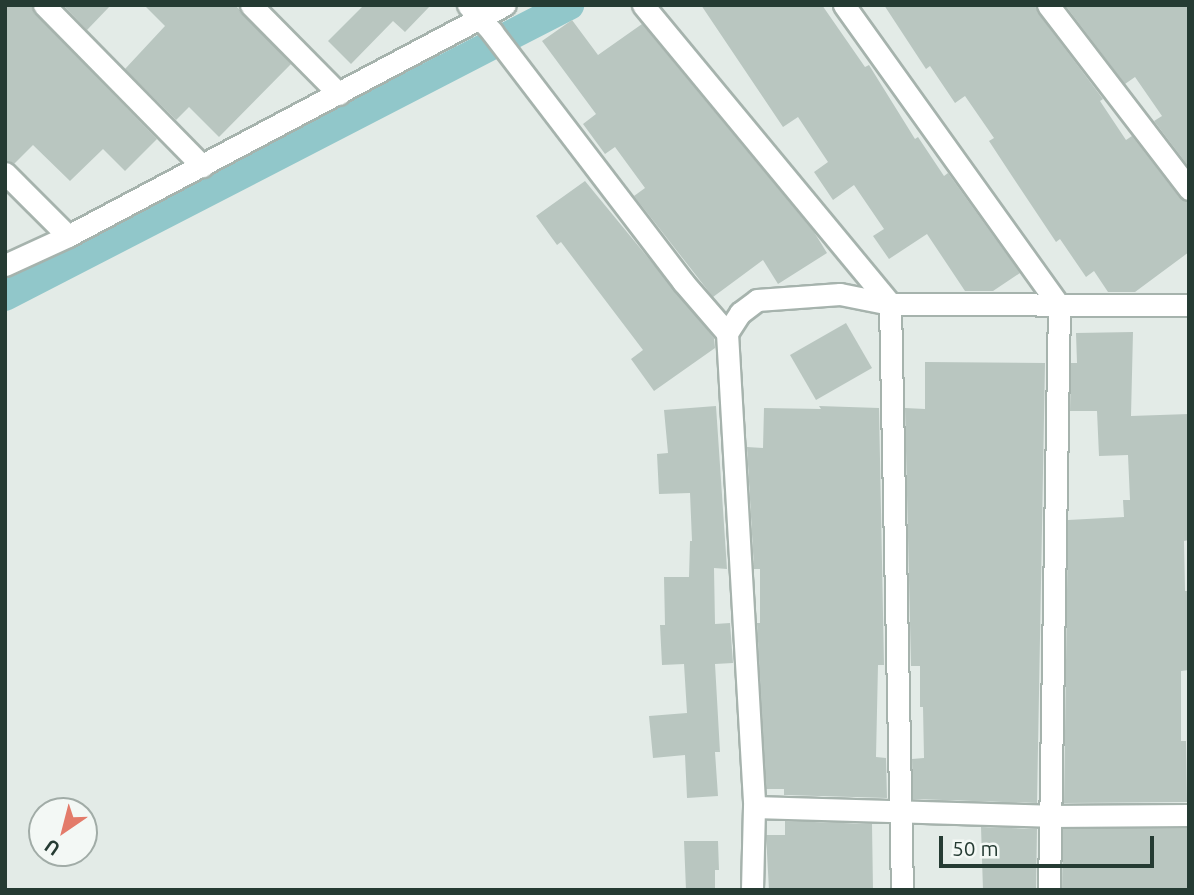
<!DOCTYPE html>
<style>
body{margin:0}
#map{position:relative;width:1194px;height:895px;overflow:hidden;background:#e3ebe7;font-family:Ubuntu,sans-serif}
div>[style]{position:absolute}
.canal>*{height:30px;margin:-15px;padding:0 15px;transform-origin:15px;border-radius:15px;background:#91c7ca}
.building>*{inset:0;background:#b9c6c0}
.roads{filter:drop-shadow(2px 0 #a6b3ad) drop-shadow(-2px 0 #a6b3ad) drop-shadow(0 2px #a6b3ad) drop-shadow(0 -2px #a6b3ad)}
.minor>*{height:21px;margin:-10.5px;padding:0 10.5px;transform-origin:10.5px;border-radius:10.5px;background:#fff}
span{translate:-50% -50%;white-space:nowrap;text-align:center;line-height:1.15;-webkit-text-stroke:6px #f3f8f5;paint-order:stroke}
.frame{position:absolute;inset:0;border:7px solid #253b33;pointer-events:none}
.north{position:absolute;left:28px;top:797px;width:70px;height:70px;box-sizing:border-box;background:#f3f8f5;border:2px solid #a1aca7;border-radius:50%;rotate:215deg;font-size:19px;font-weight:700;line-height:28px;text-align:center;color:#253b33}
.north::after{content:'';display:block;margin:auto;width:24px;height:32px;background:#e37b6a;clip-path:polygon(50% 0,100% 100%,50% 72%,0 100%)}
.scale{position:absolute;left:939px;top:836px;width:215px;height:32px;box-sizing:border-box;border:4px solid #253b33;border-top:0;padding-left:9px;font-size:21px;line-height:24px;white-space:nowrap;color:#253b33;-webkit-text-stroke:5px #f3f8f5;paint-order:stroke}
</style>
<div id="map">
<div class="canal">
<i style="left:5px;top:296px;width:635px;rotate:-27.29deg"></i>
</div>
<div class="building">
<i style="clip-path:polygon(5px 5px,31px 5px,35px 14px,157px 139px,125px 171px,103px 149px,70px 181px,33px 145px,14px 164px,5px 160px)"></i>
<i style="clip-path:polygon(63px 5px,111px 5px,87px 30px)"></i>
<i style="clip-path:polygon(144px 5px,235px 5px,291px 64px,219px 137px,189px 107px,176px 120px,125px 69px,165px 26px)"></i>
<i style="clip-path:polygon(364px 5px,431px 5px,405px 32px,393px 21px,351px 64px,328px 41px)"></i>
<i style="clip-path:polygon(701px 5px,822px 5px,865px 67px,869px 65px,915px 139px,918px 137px,944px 176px,948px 173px,1020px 273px,993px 291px,965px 291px,927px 234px,889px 259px,873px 236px,884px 229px,854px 185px,833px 200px,814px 172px,828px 162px,798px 117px,783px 127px)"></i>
<i style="clip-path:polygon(884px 5px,1035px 5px,1038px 13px,1103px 99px,1100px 101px,1126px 140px,1132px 136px,1179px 197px,1189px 202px,1189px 252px,1135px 292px,1108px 292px,1094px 271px,1086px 277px,1060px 239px,1056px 242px,1012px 176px,989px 141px,994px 138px,965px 96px,955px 103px,930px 66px,926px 69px)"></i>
<i style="clip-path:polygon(1065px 5px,1189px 5px,1189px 167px,1154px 121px,1162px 116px,1135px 77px,1125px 84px)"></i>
<i style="clip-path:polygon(572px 20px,598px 55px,642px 24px,814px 232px,827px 253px,778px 284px,763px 260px,713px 297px,634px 196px,645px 188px,615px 147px,605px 154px,583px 124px,596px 114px,542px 41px)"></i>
<i style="clip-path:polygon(585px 181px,714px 338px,715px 348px,654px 391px,631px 359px,643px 350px,561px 242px,557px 245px,536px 216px)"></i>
<i style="clip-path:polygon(846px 323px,872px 368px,816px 400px,790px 355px)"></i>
<i style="clip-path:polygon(1133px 332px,1131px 416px,1189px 414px,1189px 540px,1184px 541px,1185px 591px,1189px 591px,1189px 670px,1181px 671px,1181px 741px,1186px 741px,1187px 802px,1064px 803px,1068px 520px,1124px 517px,1123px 500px,1130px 500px,1128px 455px,1099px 456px,1097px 411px,1070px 411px,1071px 363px,1077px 363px,1076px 333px)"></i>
<i style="clip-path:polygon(925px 362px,1045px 363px,1037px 803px,913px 799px,912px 759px,924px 758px,923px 707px,920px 707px,920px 666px,911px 666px,905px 408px,925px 409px)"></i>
<i style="clip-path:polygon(716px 406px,727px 569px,714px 568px,715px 624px,730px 623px,733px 663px,715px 664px,720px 752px,715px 752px,718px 796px,687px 798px,685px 755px,653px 758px,649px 716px,687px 713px,684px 664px,662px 665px,660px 625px,665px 625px,664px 577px,689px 577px,690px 541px,692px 541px,690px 493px,659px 494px,657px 454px,668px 453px,664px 410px)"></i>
<i style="clip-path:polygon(819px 406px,879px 408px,884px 665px,878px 665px,876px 757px,886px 758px,887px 798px,784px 795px,784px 789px,766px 789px,757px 623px,760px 623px,760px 569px,754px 569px,747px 447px,763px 448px,764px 408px,821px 409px)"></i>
<i style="clip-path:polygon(785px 821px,872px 824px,873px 890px,769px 890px,766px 835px,785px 835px)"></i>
<i style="clip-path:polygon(981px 827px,1037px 829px,1036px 890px,983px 890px)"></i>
<i style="clip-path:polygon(1187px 828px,1189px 890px,1062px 890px,1063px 829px)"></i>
<i style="clip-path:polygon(684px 841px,718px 841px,719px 870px,715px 870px,715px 890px,686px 890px)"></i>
</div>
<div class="roads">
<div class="minor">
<i style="left:44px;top:5px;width:226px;rotate:45.5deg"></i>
<i style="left:251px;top:5px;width:125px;rotate:45.3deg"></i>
<i style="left:468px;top:5px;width:36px;rotate:48deg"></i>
<i style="left:492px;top:32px;width:315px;rotate:52.6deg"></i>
<i style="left:683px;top:282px;width:67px;rotate:49.2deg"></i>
<i style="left:727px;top:333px;width:24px;rotate:-57deg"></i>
<i style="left:740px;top:313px;width:21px;rotate:-37deg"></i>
<i style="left:757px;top:300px;width:83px;rotate:-4.1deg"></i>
<i style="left:840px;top:294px;width:51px;rotate:11.3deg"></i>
<i style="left:890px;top:304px;width:299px;rotate:0.2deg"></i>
<i style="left:643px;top:5px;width:388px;rotate:50.4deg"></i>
<i style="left:890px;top:304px;width:586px;rotate:88.83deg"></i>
<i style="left:844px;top:5px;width:369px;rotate:54.4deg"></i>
<i style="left:1059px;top:305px;width:585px;rotate:90.98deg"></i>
<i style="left:1048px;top:5px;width:232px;rotate:52.5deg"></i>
<i style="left:5px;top:173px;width:89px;rotate:45deg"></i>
<i style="left:5px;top:265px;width:69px;rotate:-24.7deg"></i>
<i style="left:68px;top:236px;width:494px;rotate:-27.9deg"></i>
<i style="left:727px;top:333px;width:475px;rotate:86.7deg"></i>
<i style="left:754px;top:807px;width:83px;rotate:91.4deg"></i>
<i style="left:754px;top:807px;width:295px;rotate:1.7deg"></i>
<i style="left:1049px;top:816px;width:140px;rotate:-0.4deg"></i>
</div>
</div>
<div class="frame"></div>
<div class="north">U</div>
<div class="scale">50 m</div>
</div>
